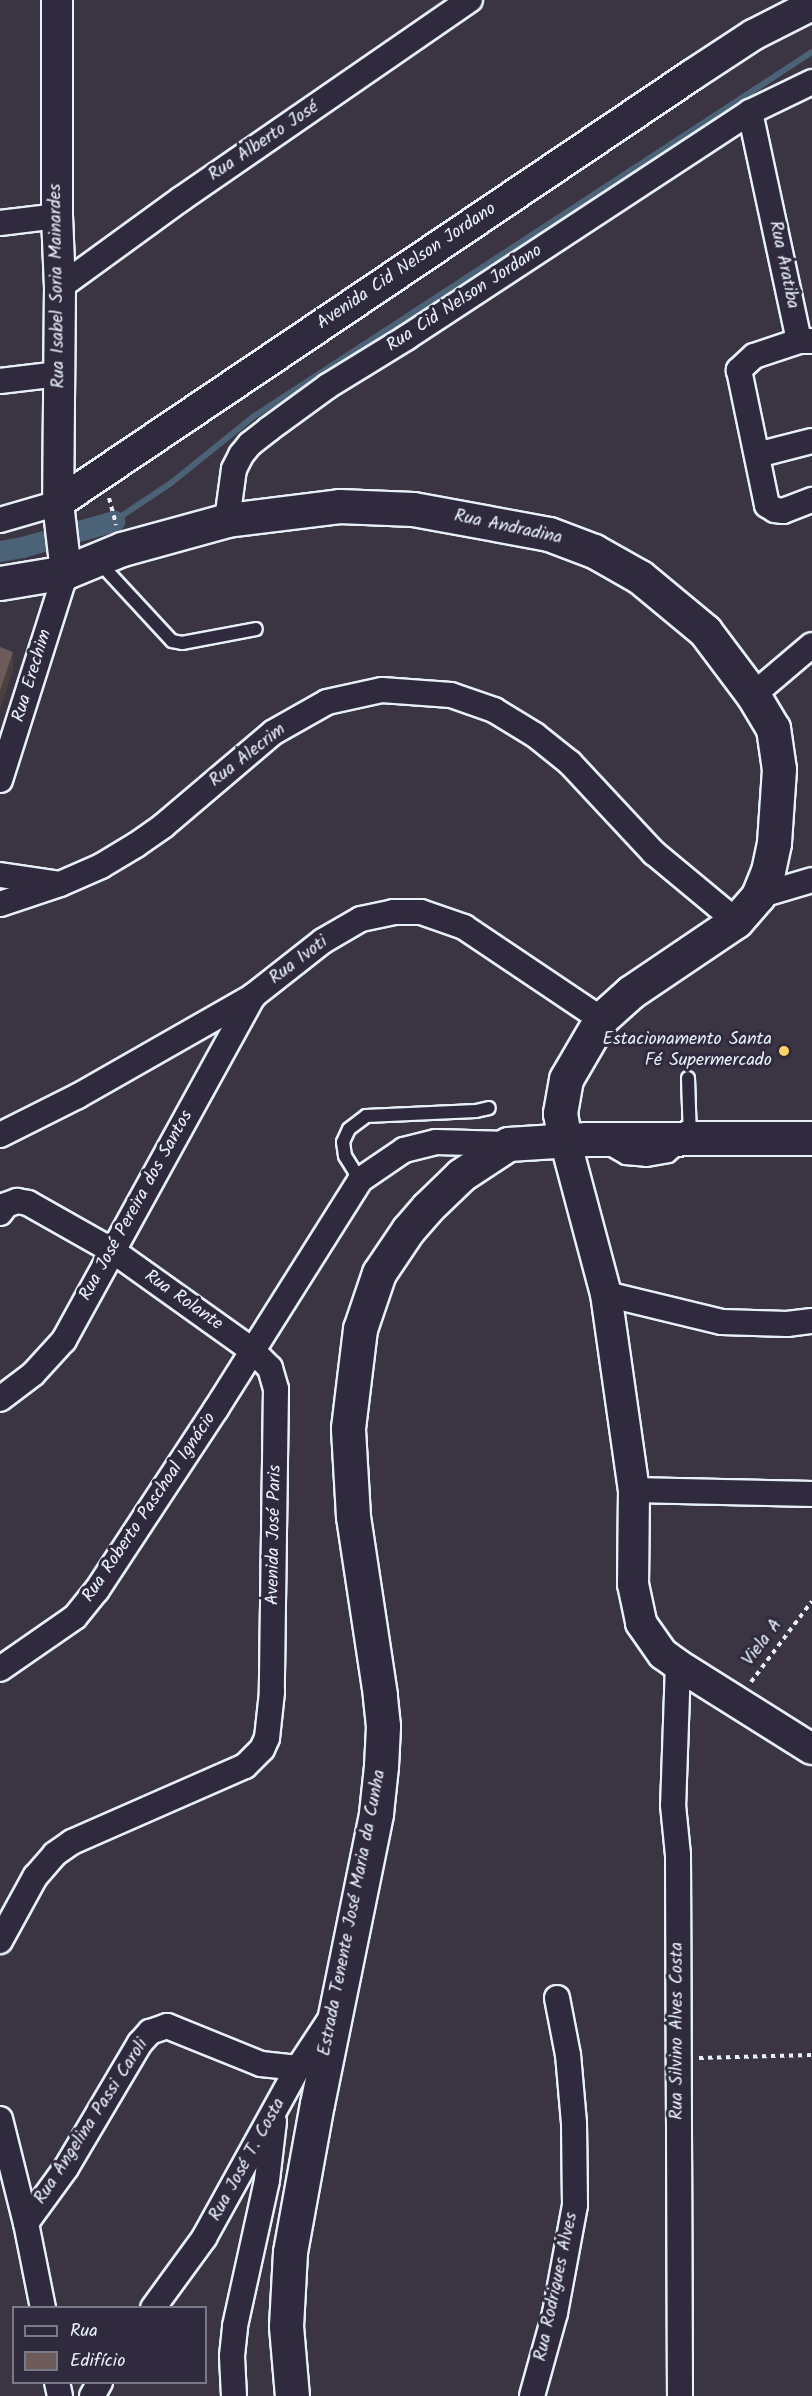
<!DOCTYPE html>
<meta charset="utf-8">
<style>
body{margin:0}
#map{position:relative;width:812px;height:2396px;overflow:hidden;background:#3b3443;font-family:Kalam,sans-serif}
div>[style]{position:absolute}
.stream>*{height:6px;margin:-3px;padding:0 3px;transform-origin:3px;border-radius:3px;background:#4c6277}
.canal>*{height:21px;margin:-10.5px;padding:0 10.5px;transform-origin:10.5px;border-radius:10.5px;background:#4c6277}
.path>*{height:4px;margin-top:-2px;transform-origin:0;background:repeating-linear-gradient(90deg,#e8f1f8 0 4.5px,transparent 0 9px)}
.roads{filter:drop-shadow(2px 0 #e8f1f8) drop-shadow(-2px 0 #e8f1f8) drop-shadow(0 2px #e8f1f8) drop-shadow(0 -2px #e8f1f8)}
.service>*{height:12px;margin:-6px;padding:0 6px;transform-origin:6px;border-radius:6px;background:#2f2a3d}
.minor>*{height:24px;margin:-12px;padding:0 12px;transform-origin:12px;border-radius:12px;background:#2f2a3d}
.tertiary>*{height:30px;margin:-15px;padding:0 15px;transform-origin:15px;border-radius:15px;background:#2f2a3d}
.secondary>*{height:33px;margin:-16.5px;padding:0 16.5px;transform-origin:16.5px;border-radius:16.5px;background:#2f2a3d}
.shaded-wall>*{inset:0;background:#4c403f}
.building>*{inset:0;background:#6d5b5a}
.dots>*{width:16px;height:16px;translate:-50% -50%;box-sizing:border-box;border:3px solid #2f2a3d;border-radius:50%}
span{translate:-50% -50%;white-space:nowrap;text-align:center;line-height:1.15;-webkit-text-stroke:6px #2f2a3d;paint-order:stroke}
.street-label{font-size:18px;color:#e8f1f8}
.poi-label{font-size:18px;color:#e8f1f8}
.right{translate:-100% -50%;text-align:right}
.legend{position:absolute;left:12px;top:2306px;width:195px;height:78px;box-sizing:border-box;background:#2f2a3d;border:2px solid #797a88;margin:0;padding:8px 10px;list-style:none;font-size:18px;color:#e8f1f8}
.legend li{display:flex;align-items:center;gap:12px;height:30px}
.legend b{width:30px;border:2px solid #797a88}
</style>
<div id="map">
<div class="stream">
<i style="left:114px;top:521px;width:69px;rotate:-33.7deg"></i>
<i style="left:171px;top:483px;width:105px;rotate:-38.8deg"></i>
<i style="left:253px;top:417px;width:668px;rotate:-33.14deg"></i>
</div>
<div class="canal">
<i style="left:0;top:551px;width:22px;rotate:-10deg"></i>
<i style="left:22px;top:547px;width:96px;rotate:-15.8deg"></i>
</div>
<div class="path">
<i style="left:109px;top:498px;width:28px;rotate:75deg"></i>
<i style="left:751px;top:1682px;width:101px;rotate:-53deg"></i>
<i style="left:699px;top:2058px;width:113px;rotate:-1.5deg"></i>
</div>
<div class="roads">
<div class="service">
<i style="left:97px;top:560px;width:110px;rotate:47.2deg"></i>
<i style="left:172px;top:641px;width:10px;rotate:11deg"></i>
<i style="left:182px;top:643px;width:75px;rotate:-10.7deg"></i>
<i style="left:608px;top:1148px;width:20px;rotate:30deg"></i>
<i style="left:625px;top:1158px;width:21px;rotate:5deg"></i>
<i style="left:646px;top:1160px;width:23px;rotate:-10deg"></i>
<i style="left:669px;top:1156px;width:28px;rotate:-41deg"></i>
<i style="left:690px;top:1138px;width:60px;rotate:-91.9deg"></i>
<i style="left:360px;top:1180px;width:28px;rotate:-122deg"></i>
<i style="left:345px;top:1156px;width:14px;rotate:-98deg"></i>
<i style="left:343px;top:1142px;width:14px;rotate:-65deg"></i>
<i style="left:349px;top:1129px;width:21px;rotate:-37deg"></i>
<i style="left:366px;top:1116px;width:110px;rotate:-2.6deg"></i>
<i style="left:476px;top:1111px;width:13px;rotate:-13deg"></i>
</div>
<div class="minor">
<i style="left:750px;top:112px;width:234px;rotate:77.9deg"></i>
<i style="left:0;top:223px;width:57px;rotate:-7deg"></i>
<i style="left:60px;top:287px;width:150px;rotate:-36deg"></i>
<i style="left:181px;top:199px;width:351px;rotate:-34.6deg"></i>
<i style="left:812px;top:341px;width:13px;rotate:180deg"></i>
<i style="left:799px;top:341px;width:47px;rotate:161.6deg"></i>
<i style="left:754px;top:356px;width:21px;rotate:137deg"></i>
<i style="left:739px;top:370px;width:138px;rotate:78.3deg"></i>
<i style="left:767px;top:505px;width:9px;rotate:32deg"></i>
<i style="left:775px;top:510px;width:8px;rotate:7deg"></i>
<i style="left:783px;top:511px;width:31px;rotate:-21deg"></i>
<i style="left:0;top:381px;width:59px;rotate:-6.8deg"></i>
<i style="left:757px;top:455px;width:57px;rotate:-14.3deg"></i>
<i style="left:0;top:520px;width:60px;rotate:-16.3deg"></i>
<i style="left:227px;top:520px;width:51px;rotate:-82.2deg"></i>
<i style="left:234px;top:469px;width:16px;rotate:-63deg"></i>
<i style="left:241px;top:455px;width:14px;rotate:-51deg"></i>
<i style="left:250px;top:444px;width:24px;rotate:-38deg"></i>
<i style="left:269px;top:429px;width:73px;rotate:-36.1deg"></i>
<i style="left:328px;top:386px;width:92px;rotate:-31.6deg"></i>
<i style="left:406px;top:338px;width:412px;rotate:-33.3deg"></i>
<i style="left:750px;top:112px;width:69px;rotate:-25.8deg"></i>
<i style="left:753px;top:695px;width:77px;rotate:-40.3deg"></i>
<i style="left:0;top:780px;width:218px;rotate:-72.4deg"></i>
<i style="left:0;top:875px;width:55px;rotate:8.4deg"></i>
<i style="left:758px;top:896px;width:56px;rotate:-16.5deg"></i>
<i style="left:0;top:904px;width:63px;rotate:-18.4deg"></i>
<i style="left:60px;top:884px;width:45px;rotate:-23.7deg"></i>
<i style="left:101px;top:866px;width:41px;rotate:-31deg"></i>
<i style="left:136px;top:845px;width:33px;rotate:-35deg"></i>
<i style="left:163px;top:826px;width:145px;rotate:-40.3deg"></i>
<i style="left:274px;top:732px;width:61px;rotate:-29.5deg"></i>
<i style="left:327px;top:702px;width:56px;rotate:-12.3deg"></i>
<i style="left:382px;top:690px;width:69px;rotate:4.1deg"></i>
<i style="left:451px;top:695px;width:46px;rotate:19.2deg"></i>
<i style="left:494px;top:710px;width:48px;rotate:31.4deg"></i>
<i style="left:535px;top:735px;width:45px;rotate:38.7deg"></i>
<i style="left:570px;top:763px;width:123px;rotate:47deg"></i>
<i style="left:654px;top:853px;width:107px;rotate:39.7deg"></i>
<i style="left:0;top:1135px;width:87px;rotate:-26.6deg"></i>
<i style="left:78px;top:1096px;width:202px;rotate:-29.7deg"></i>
<i style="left:253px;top:996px;width:89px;rotate:-38.2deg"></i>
<i style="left:323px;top:941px;width:44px;rotate:-30.1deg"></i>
<i style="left:361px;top:919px;width:33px;rotate:-12deg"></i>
<i style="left:393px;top:912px;width:28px"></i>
<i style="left:421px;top:912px;width:46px;rotate:19.2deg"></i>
<i style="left:464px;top:927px;width:165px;rotate:33.9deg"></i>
<i style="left:0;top:1213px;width:10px;rotate:-53deg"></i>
<i style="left:6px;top:1205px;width:12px;rotate:-20deg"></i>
<i style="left:17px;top:1201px;width:11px;rotate:10deg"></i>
<i style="left:28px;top:1203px;width:98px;rotate:29.5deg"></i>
<i style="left:113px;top:1251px;width:172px;rotate:35.5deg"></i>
<i style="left:253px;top:1351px;width:24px;rotate:45deg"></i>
<i style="left:270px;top:1368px;width:22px;rotate:74deg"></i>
<i style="left:276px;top:1389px;width:303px;rotate:90.8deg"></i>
<i style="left:272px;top:1692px;width:46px;rotate:96.2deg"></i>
<i style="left:267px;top:1738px;width:12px;rotate:114deg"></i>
<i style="left:262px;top:1749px;width:24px;rotate:135deg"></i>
<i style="left:245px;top:1766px;width:189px;rotate:156.3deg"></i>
<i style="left:72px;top:1842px;width:21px;rotate:145deg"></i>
<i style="left:55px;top:1854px;width:30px;rotate:131deg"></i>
<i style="left:35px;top:1877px;width:73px;rotate:118.7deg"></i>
<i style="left:606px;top:1294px;width:119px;rotate:13.6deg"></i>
<i style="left:722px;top:1322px;width:65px;rotate:1.8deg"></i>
<i style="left:787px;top:1324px;width:25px;rotate:-7deg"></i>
<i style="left:0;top:1399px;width:41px;rotate:-37.1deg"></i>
<i style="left:33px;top:1374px;width:46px;rotate:-47.6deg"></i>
<i style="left:64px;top:1340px;width:393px;rotate:-61.2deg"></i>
<i style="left:634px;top:1490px;width:178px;rotate:1.3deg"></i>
<i style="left:678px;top:1665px;width:140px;rotate:92deg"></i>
<i style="left:673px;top:1805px;width:50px;rotate:84.3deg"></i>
<i style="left:678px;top:1855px;width:541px;rotate:89.79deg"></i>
<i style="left:0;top:1669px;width:91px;rotate:-34.7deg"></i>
<i style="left:75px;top:1617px;width:35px;rotate:-51deg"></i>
<i style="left:97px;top:1590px;width:217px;rotate:-56.7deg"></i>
<i style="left:216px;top:1409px;width:271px;rotate:-57.8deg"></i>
<i style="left:360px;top:1180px;width:53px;rotate:-34.3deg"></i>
<i style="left:404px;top:1150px;width:33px;rotate:-14deg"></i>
<i style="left:436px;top:1142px;width:72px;rotate:1.6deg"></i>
<i style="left:0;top:2119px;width:107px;rotate:76deg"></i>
<i style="left:26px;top:2223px;width:87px;rotate:78.7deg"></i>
<i style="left:26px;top:2223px;width:68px;rotate:-54deg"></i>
<i style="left:66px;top:2168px;width:145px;rotate:-59.4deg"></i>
<i style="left:140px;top:2043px;width:15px;rotate:-48deg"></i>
<i style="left:150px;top:2032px;width:18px;rotate:-19deg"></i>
<i style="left:167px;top:2026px;width:101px;rotate:22deg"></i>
<i style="left:261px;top:2064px;width:37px;rotate:6deg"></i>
<i style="left:153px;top:2308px;width:87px;rotate:-53.9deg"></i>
<i style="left:204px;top:2238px;width:194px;rotate:-61.1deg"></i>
<i style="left:298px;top:2068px;width:56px;rotate:-56.6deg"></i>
<i style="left:57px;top:2382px;width:14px;rotate:78deg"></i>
<i style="left:92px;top:2396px;width:16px;rotate:-60deg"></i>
<i style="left:234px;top:2396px;width:40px;rotate:-92.9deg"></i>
<i style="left:232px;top:2356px;width:30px;rotate:-84deg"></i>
<i style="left:235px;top:2326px;width:149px;rotate:-77.6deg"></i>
<i style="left:267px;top:2180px;width:59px;rotate:-83.2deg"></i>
<i style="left:532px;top:2396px;width:86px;rotate:-74.5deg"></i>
<i style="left:555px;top:2313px;width:110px;rotate:-79.5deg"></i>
<i style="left:575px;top:2205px;width:82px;rotate:-90.7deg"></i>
<i style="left:574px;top:2123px;width:68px;rotate:-95deg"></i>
<i style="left:568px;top:2055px;width:58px;rotate:-100.9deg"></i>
</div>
<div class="tertiary">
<i style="left:57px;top:0;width:216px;rotate:90deg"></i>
<i style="left:57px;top:216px;width:71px;rotate:87.6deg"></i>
<i style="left:60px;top:287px;width:216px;rotate:90.5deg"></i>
<i style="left:58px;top:503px;width:69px;rotate:83.4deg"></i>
<i style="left:58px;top:503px;width:765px;rotate:-34.02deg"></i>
<i style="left:692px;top:75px;width:73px;rotate:-33.3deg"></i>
<i style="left:753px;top:35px;width:66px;rotate:-27deg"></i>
<i style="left:565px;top:1140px;width:159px;rotate:75.1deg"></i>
<i style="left:606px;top:1294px;width:198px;rotate:81.9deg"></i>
<i style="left:634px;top:1490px;width:94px;rotate:90.6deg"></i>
<i style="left:633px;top:1584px;width:40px;rotate:78deg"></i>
<i style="left:641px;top:1623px;width:38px;rotate:55deg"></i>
<i style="left:663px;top:1654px;width:19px;rotate:36deg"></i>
<i style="left:678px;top:1665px;width:158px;rotate:32.1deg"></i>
</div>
<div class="secondary">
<i style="left:0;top:583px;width:67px;rotate:-9.5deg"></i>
<i style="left:66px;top:572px;width:61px;rotate:-22.3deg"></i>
<i style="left:122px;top:549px;width:109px;rotate:-15.4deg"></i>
<i style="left:227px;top:520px;width:113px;rotate:-7.1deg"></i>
<i style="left:339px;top:506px;width:74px;rotate:2.3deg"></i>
<i style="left:413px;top:509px;width:138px;rotate:10.4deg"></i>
<i style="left:549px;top:534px;width:48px;rotate:20.7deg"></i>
<i style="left:594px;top:551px;width:53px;rotate:29.5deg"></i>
<i style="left:640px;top:577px;width:85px;rotate:39.7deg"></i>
<i style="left:705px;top:631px;width:80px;rotate:53.1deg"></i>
<i style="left:753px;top:695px;width:39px;rotate:59deg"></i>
<i style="left:773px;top:728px;width:41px;rotate:81.7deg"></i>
<i style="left:779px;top:769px;width:74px;rotate:93.9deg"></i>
<i style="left:774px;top:843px;width:29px;rotate:102deg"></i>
<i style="left:768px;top:871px;width:27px;rotate:112deg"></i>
<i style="left:758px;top:896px;width:33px;rotate:131deg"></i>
<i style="left:736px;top:921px;width:127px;rotate:145.9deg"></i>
<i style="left:631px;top:992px;width:40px;rotate:138deg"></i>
<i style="left:601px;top:1019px;width:69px;rotate:120.3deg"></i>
<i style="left:566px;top:1079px;width:35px;rotate:100deg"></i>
<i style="left:560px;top:1113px;width:27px;rotate:80deg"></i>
<i style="left:292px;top:2396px;width:70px;rotate:-94.9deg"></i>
<i style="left:286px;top:2326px;width:74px;rotate:-86.9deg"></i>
<i style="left:290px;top:2252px;width:150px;rotate:-79.7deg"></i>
<i style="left:317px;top:2104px;width:297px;rotate:-78.5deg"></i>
<i style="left:376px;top:1813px;width:47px;rotate:-83.9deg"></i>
<i style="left:381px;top:1766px;width:40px;rotate:-87.1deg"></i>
<i style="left:383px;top:1726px;width:31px;rotate:-96deg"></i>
<i style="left:380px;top:1695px;width:181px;rotate:-98.6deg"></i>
<i style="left:353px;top:1516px;width:88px;rotate:-93.3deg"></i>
<i style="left:348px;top:1428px;width:100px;rotate:-83.1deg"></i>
<i style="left:360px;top:1329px;width:59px;rotate:-71.3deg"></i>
<i style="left:379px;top:1273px;width:52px;rotate:-56deg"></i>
<i style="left:408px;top:1230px;width:29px;rotate:-49deg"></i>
<i style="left:427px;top:1208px;width:47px;rotate:-44.1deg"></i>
<i style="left:461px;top:1175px;width:56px;rotate:-33.4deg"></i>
<i style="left:508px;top:1144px;width:79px;rotate:-3.6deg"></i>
<i style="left:587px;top:1139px;width:225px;rotate:-0.3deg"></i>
</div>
</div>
<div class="shaded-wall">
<i style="clip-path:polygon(13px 652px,13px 670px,0 709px,0 691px)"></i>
</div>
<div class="building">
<i style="clip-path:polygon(0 647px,13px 652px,0 691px)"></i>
</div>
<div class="dots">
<i style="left:784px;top:1051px;background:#ffd166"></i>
</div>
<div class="street-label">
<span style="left:264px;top:142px;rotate:-34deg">Rua Alberto José</span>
<span style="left:783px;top:265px;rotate:78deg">Rua Aratiba</span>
<span style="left:407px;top:267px;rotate:-34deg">Avenida Cid Nelson Jordano</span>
<span style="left:58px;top:286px;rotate:-91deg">Rua Isabel Soria Mainardes</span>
<span style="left:465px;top:299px;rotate:-33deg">Rua Cid Nelson Jordano</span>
<span style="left:508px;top:528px;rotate:12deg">Rua Andradina</span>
<span style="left:33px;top:676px;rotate:-73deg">Rua Erechim</span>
<span style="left:248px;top:756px;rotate:-38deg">Rua Alecrim</span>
<span style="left:299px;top:961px;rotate:-37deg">Rua Ivoti</span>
<span style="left:137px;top:1206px;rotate:-61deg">Rua José Pereira dos Santos</span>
<span style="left:183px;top:1301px;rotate:35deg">Rua Rolante</span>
<span style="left:150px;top:1508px;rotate:-56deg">Rua Roberto Paschoal Ignácio</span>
<span style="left:275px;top:1535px;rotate:-89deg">Avenida José Paris</span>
<span style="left:763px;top:1643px;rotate:-53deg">Viela A</span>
<span style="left:353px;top:1913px;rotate:-79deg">Estrada Tenente José Maria da Cunha</span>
<span style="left:678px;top:2031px;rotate:-90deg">Rua Silvino Alves Costa</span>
<span style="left:92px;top:2122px;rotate:-57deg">Rua Angelina Passi Caroli</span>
<span style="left:248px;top:2160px;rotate:-61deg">Rua José T. Costa</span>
<span style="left:557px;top:2287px;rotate:-78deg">Rua Rodrigues Alves</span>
</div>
<div class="poi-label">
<span class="right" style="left:772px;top:1051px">Estacionamento Santa<br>Fé Supermercado</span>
</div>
<ul class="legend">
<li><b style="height:8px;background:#2f2a3d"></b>Rua</li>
<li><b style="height:16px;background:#6d5b5a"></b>Edifício</li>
</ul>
</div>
